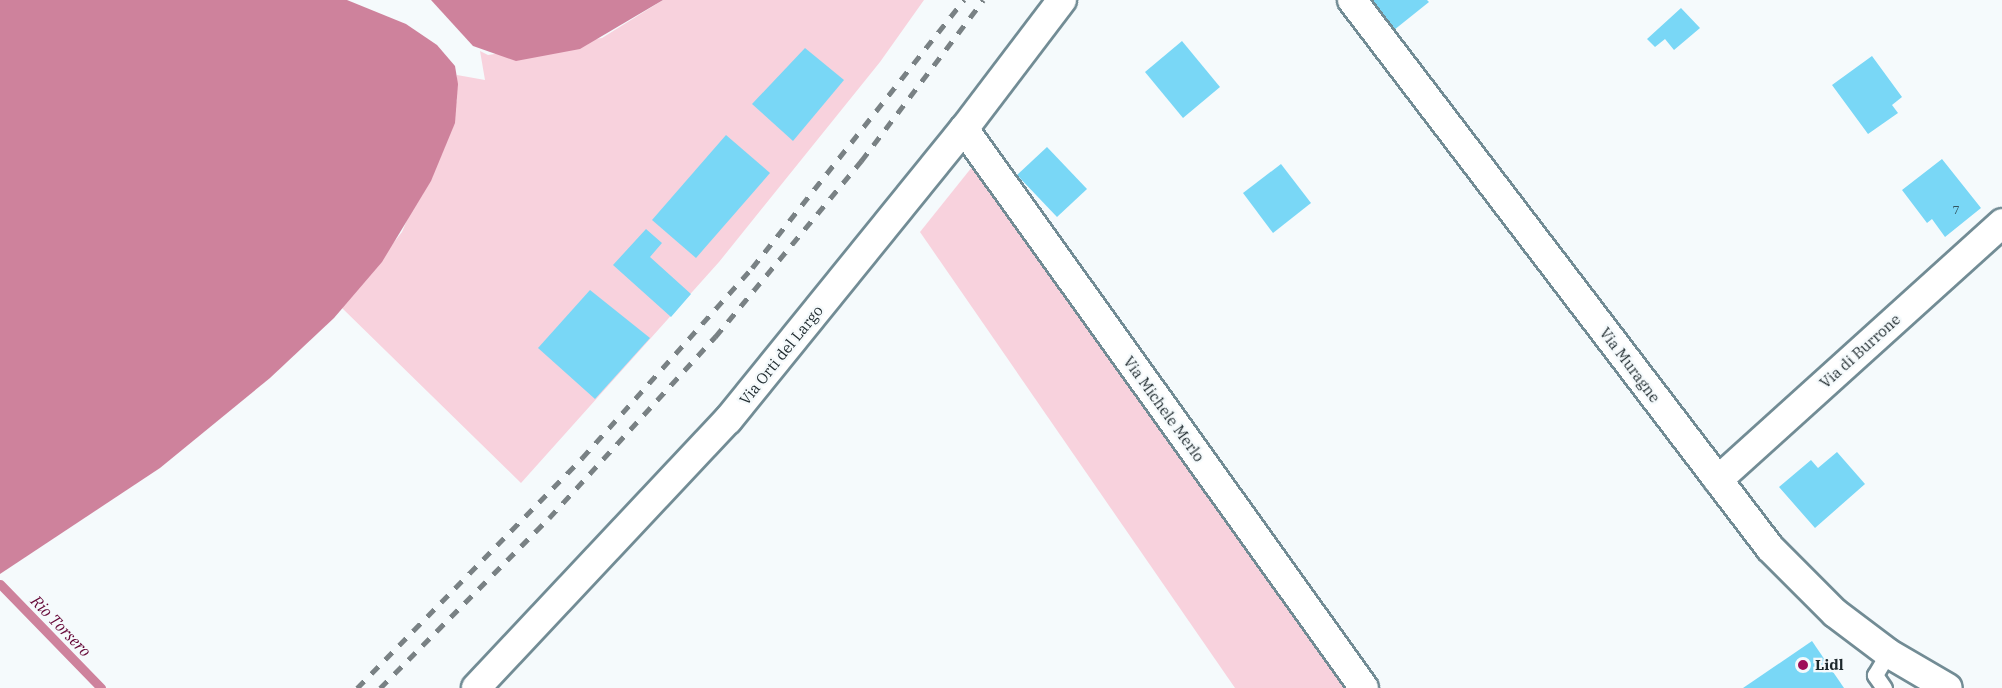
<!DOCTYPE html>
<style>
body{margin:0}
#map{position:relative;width:2002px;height:688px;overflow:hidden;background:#f5fafc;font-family:"IBM Plex Serif",serif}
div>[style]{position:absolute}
.green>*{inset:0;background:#f8d2dd}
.water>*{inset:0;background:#ce829c}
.stream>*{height:9px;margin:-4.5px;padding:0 4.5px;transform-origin:4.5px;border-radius:4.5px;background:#ce829c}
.building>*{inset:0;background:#79d7f6}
.roads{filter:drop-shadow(2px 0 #728c95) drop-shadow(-2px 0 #728c95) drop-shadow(0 2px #728c95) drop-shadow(0 -2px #728c95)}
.service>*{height:15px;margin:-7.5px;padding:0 7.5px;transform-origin:7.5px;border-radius:7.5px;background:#fff}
.minor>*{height:28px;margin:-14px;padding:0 14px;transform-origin:14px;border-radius:14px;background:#fff}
.rail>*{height:4.5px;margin-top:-2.25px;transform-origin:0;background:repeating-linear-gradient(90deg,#798184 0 10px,transparent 0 20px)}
.dots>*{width:16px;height:16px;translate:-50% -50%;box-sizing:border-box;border:3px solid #f5fafc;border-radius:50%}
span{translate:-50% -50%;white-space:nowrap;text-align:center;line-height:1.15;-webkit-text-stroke:4.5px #f5fafc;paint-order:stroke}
.number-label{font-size:12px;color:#34545e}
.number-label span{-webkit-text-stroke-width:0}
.street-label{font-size:15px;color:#1d282c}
.poi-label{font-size:15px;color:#1d282c;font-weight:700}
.left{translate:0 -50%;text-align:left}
.water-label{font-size:16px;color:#640636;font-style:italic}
</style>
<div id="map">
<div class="green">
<i style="clip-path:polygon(663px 0,924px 0,880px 62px,719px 262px,521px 483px,342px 308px,402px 232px,457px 100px,457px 75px,485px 80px,480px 51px,488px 55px,602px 38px)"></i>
<i style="clip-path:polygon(976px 162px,1345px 688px,1235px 688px,920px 232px)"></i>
</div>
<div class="water">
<i style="clip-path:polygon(0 0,347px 0,406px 24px,437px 45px,455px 66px,458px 84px,455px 123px,431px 181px,382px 262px,334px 318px,270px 378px,160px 468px,0 574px)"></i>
<i style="clip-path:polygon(431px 0,663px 0,580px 49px,516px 61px,473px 46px)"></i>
</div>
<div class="stream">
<i style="left:0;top:584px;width:145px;rotate:45.8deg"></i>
</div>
<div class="building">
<i style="clip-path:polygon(1370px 0,1427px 0,1429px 2px,1394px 30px)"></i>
<i style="clip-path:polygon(1681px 8px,1700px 28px,1674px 50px,1665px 39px,1655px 47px,1647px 39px)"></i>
<i style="clip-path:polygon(1182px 41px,1220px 87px,1183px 118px,1145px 72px)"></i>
<i style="clip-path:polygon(805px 48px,844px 80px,793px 141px,752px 104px)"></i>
<i style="clip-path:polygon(1872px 56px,1902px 97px,1892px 105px,1898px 113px,1868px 134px,1832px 85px)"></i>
<i style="clip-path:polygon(726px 135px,770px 173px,696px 258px,652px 220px)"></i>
<i style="clip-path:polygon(1047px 147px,1087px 189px,1057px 217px,1017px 175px)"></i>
<i style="clip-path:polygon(1942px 159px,1981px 208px,1945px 237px,1932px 219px,1927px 223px,1902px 190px)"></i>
<i style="clip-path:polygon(1281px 164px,1311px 203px,1273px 233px,1243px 193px)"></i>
<i style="clip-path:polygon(646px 229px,662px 243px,650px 257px,691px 294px,671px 317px,613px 265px)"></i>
<i style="clip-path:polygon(590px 290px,650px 338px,595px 399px,538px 348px)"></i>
<i style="clip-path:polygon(1837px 452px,1865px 484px,1815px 528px,1779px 487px,1811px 460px,1818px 468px)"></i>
<i style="clip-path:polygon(1812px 641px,1844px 688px,1743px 688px)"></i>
</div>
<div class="roads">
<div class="service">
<i style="left:1884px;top:688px;width:16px;rotate:-125deg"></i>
<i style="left:1875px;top:675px;width:26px;rotate:-59deg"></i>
</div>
<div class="minor">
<i style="left:1352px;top:0;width:689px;rotate:52.66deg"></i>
<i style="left:1770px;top:548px;width:92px;rotate:45deg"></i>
<i style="left:1835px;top:613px;width:66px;rotate:37deg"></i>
<i style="left:1888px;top:653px;width:69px;rotate:30.3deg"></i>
<i style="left:964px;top:129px;width:687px;rotate:54.41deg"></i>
<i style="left:1718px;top:480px;width:383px;rotate:-42.1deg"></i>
<i style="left:476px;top:688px;width:368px;rotate:-46.8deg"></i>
<i style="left:728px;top:420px;width:375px;rotate:-51deg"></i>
<i style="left:964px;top:129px;width:162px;rotate:-52.8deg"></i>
</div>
</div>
<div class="rail">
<i style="left:357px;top:688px;width:322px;rotate:-45.6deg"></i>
<i style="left:582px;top:458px;width:255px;rotate:-48.2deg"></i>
<i style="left:752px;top:268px;width:342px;rotate:-51.7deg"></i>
<i style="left:380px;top:688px;width:240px;rotate:-45.2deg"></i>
<i style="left:549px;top:518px;width:246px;rotate:-47.5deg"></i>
<i style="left:715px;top:337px;width:229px;rotate:-50.3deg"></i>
<i style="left:861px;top:161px;width:202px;rotate:-52.8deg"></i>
</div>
<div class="dots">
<i style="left:1803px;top:665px;background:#9e0d58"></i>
</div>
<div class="number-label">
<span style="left:1956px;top:210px">7</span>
</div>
<div class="street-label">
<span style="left:1860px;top:351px;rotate:-42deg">Via di Burrone</span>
<span style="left:781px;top:355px;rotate:-51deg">Via Orti del Largo</span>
<span style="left:1630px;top:365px;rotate:53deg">Via Muragne</span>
<span style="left:1164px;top:409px;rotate:54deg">Via Michele Merlo</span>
</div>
<div class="poi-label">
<span class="left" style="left:1815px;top:665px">Lidl</span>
</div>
<div class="water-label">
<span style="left:61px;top:626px;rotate:46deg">Rio Torsero</span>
</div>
</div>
